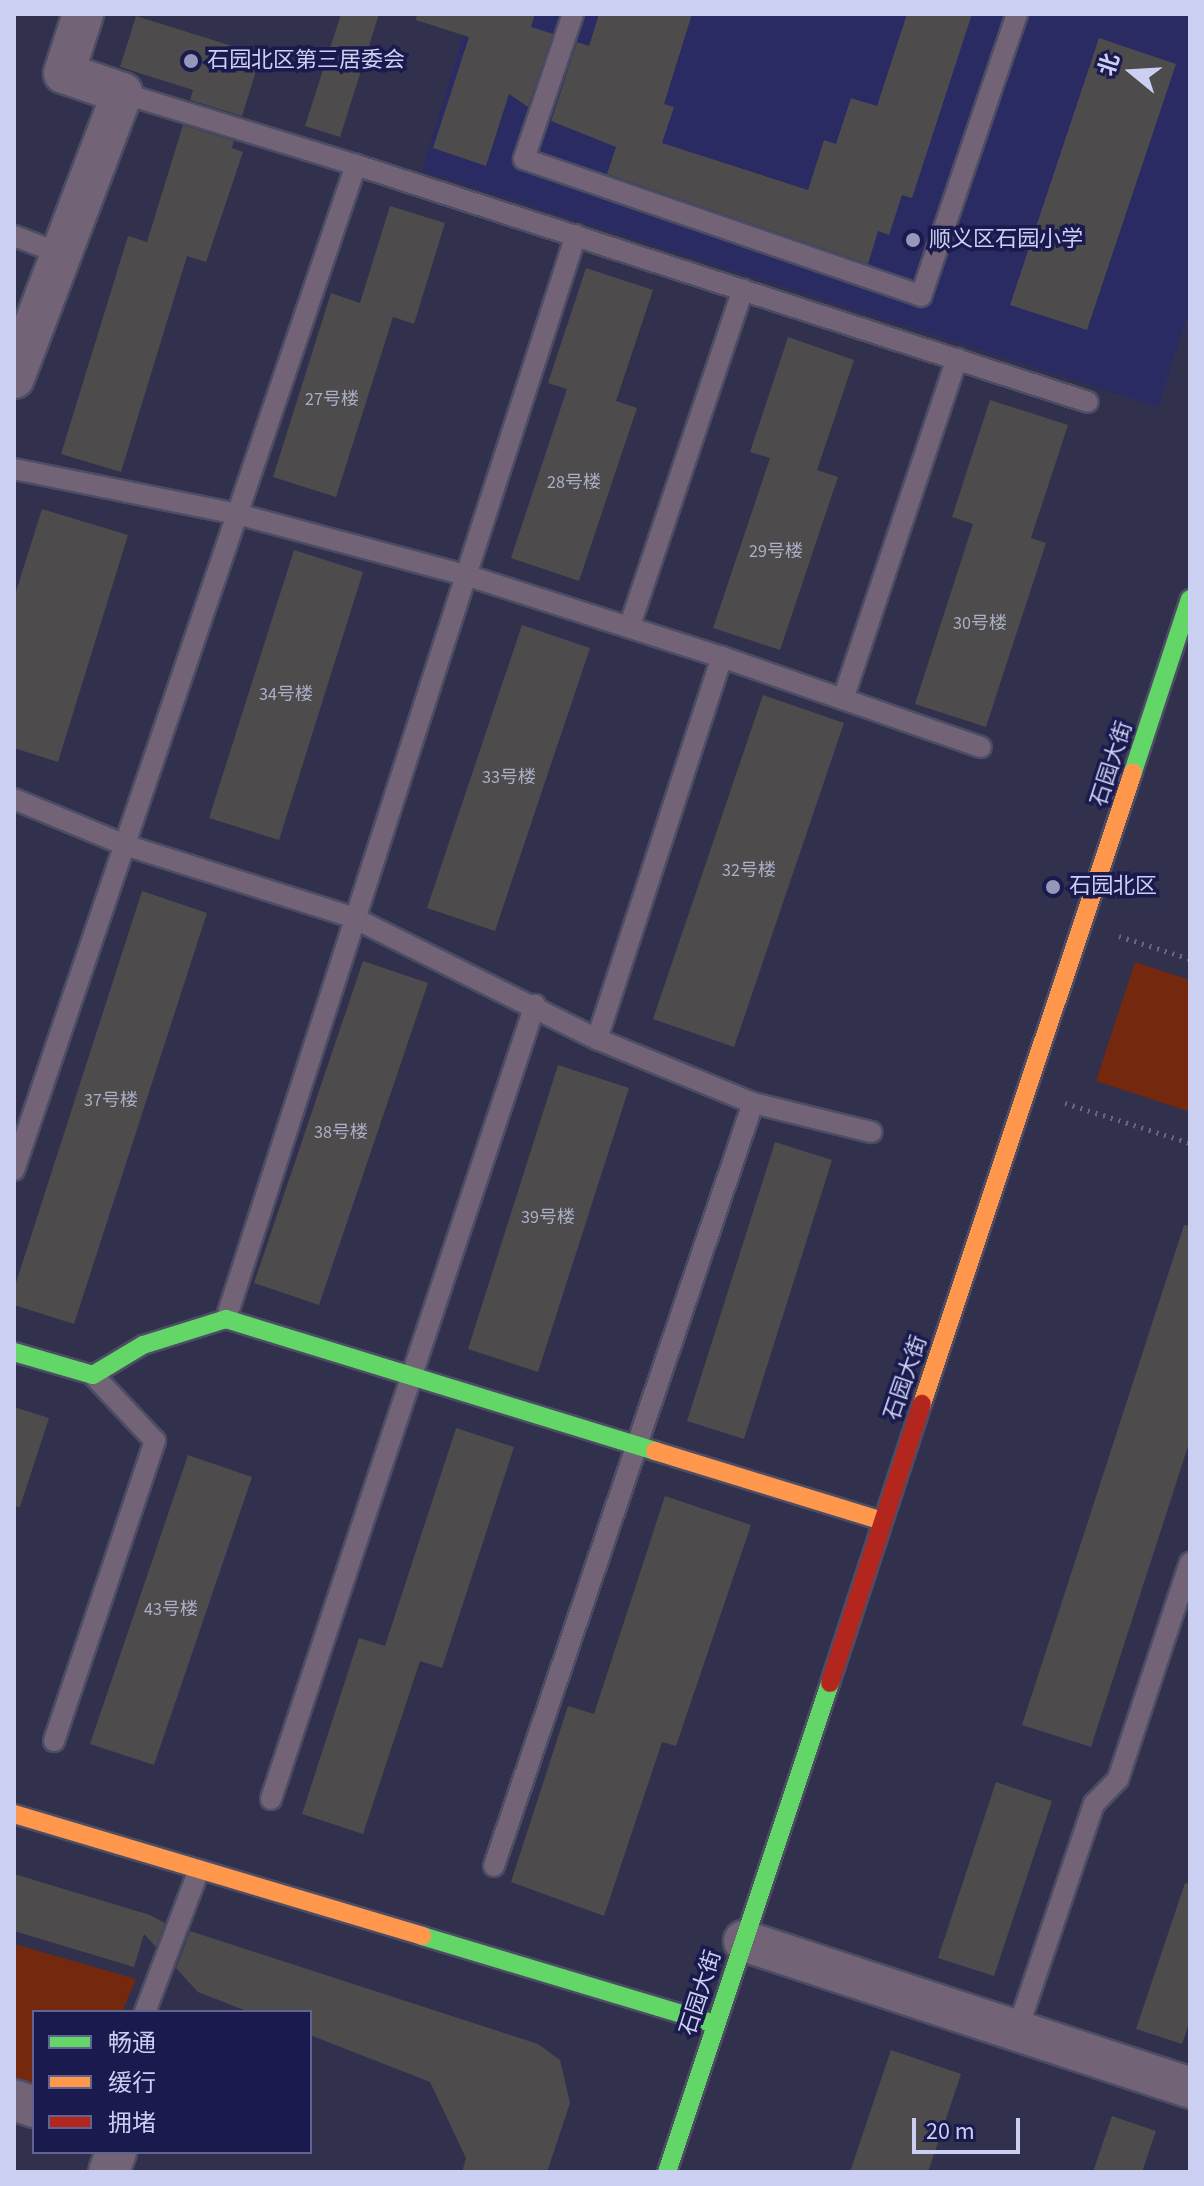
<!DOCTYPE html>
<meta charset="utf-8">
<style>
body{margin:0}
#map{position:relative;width:1204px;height:2186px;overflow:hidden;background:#31314d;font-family:"Source Sans 3","Noto Sans SC",sans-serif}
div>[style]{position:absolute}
.built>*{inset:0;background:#2a2b63}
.green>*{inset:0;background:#74280e}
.building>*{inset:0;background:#4d4b4c}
.path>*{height:5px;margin-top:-2.5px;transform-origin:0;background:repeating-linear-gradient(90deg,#6d6678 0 2px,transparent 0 8px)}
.roads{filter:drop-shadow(2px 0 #4c4d65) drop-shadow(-2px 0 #4c4d65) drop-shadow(0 2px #4c4d65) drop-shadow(0 -2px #4c4d65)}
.lane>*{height:20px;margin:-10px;padding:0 10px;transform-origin:10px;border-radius:10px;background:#726476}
.street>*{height:40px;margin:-20px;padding:0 20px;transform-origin:20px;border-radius:20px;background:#726476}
.fast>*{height:18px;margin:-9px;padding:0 9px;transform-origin:9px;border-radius:9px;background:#63d668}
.slow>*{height:18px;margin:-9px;padding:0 9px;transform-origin:9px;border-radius:9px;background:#ff974d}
.jam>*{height:18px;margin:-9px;padding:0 9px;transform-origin:9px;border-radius:9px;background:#b3261e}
.dots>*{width:22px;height:22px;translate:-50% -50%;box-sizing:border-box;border:4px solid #1b1a4e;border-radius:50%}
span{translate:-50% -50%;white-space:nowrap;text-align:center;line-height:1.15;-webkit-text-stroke:7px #1b1a4e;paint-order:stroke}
.number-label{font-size:18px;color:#acafc8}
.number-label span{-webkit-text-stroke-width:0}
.poi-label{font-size:22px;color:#cbd0f2}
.left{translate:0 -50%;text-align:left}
.street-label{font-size:22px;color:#cbd0f2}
.frame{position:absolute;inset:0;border:16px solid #cbd0f2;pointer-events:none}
.legend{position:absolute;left:32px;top:2010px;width:280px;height:144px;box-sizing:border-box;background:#1b1a4e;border:2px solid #616390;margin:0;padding:10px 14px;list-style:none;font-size:24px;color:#cbd0f2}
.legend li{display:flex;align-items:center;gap:16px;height:40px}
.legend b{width:40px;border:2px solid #616390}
.north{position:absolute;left:1092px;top:32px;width:80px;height:80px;-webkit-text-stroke:6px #1b1a4e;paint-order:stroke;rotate:288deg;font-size:22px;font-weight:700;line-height:32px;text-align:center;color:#cbd0f2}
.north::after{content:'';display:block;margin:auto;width:28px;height:36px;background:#cbd0f2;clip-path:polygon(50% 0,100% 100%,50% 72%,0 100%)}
.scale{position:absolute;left:912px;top:2118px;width:108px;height:36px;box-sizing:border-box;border:4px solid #cbd0f2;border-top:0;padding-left:10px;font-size:24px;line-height:28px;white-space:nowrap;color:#cbd0f2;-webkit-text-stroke:6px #1b1a4e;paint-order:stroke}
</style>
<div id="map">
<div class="built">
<i style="clip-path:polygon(470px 14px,1190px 14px,1190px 308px,1158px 407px,422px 171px)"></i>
</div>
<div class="green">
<i style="clip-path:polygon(1135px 962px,1190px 980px,1190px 1112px,1096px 1081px)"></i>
<i style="clip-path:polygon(14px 1944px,136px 1979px,122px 2012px,34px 2012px,34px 2091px,14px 2084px)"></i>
</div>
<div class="building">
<i style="clip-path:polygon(341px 14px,379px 14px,340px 137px,305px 126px)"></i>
<i style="clip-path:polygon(417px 14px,535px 14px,531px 27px,553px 34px,528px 107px,509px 94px,486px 166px,433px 148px,469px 37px,416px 20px)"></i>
<i style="clip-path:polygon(599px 14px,692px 14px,664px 104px,674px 107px,662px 143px,808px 190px,824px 140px,836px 144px,851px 98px,877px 106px,907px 14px,972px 14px,912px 198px,902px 195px,889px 235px,878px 231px,868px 264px,607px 174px,616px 147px,551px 121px,577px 42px,589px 46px)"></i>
<i style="clip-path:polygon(136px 16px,261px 55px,242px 116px,190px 100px,193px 90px,120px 67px)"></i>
<i style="clip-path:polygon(1099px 38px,1176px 64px,1087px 330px,1010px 305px)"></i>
<i style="clip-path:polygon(183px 125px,234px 141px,232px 148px,243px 152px,206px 262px,187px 256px,121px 472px,61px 454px,128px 236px,147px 242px)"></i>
<i style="clip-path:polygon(390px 206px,445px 223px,414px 324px,393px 317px,336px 497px,273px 477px,331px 293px,360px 303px)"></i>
<i style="clip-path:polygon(586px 268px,653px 290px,616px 401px,637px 408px,579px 581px,511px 558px,567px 389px,548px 383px)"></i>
<i style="clip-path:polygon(788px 337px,854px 360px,817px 470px,838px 477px,780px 650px,713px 628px,770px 458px,750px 452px)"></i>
<i style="clip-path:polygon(990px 400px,1068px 425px,1031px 538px,1046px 543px,986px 727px,915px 704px,973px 524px,952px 517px)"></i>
<i style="clip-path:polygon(42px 509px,128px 535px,58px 762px,14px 748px,14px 598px)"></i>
<i style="clip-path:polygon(294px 550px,363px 572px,279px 840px,209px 818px)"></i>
<i style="clip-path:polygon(522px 625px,590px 648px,495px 931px,427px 908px)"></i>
<i style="clip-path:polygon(763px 695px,844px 723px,734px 1047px,653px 1019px)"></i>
<i style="clip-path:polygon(142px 891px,207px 913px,74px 1324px,14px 1305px,14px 1289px)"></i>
<i style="clip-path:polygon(363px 961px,428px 983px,319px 1305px,254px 1283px)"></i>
<i style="clip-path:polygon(558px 1065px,629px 1088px,538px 1372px,468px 1349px)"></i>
<i style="clip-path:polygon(775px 1142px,832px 1160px,744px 1439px,687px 1421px)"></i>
<i style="clip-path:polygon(1184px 1225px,1190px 1226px,1190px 1440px,1091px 1747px,1022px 1725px)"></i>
<i style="clip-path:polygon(14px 1407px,49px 1418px,20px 1507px,14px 1506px)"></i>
<i style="clip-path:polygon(456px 1428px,514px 1447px,442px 1668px,420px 1661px,363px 1834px,302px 1814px,359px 1638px,385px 1646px)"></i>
<i style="clip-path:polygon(188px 1455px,252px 1477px,154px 1765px,90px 1744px)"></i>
<i style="clip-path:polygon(665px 1496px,751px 1525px,676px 1746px,662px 1742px,604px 1916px,511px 1882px,568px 1706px,594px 1714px)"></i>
<i style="clip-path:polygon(996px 1782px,1052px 1801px,994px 1976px,938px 1958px)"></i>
<i style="clip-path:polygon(14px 1874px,150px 1915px,165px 1923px,156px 1947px,144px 1934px,134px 1967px,14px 1931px)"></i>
<i style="clip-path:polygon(1185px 1883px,1190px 1884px,1190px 2020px,1182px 2044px,1136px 2029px)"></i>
<i style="clip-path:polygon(190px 1931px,538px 2044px,560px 2060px,570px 2103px,547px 2172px,462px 2172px,466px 2158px,430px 2082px,310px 2035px,310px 2012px,249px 2012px,198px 1992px,176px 1968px)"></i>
<i style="clip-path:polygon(891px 2050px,961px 2074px,928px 2172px,850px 2172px)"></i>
<i style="clip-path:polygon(1112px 2116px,1156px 2131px,1142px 2172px,1093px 2172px)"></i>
</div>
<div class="path">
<i style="left:1119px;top:936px;width:75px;rotate:17.9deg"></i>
<i style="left:1065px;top:1103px;width:131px;rotate:17.7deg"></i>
</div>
<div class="roads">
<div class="lane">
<i style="left:573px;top:14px;width:153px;rotate:108.7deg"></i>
<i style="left:524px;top:159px;width:420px;rotate:19deg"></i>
<i style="left:921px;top:296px;width:298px;rotate:-71.2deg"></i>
<i style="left:122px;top:93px;width:245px;rotate:17.1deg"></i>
<i style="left:14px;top:236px;width:48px;rotate:20.7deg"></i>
<i style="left:14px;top:469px;width:227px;rotate:11.4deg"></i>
<i style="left:237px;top:514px;width:240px;rotate:15deg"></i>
<i style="left:469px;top:576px;width:266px;rotate:17.8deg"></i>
<i style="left:630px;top:625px;width:354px;rotate:-71.4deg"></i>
<i style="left:843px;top:699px;width:359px;rotate:-71.5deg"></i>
<i style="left:14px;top:799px;width:120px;rotate:22.5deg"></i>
<i style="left:125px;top:845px;width:238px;rotate:17.6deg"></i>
<i style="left:352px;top:917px;width:274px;rotate:26.5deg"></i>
<i style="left:597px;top:1039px;width:169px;rotate:22.3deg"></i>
<i style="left:597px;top:1039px;width:402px;rotate:-71.9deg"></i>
<i style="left:722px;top:657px;width:274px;rotate:19.2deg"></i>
<i style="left:14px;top:1170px;width:1062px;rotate:-71.21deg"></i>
<i style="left:356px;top:165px;width:769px;rotate:17.94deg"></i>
<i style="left:226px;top:1319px;width:1139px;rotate:-72.11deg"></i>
<i style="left:54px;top:1741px;width:317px;rotate:-71.4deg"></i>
<i style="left:155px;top:1441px;width:91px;rotate:-133.2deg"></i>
<i style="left:271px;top:1799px;width:837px;rotate:-71.61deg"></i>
<i style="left:494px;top:1866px;width:806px;rotate:-71.25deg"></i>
<i style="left:753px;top:1103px;width:122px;rotate:13.8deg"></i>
<i style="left:145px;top:2012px;width:152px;rotate:-69.2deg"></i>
<i style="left:1017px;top:2031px;width:240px;rotate:-71.3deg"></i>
<i style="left:1094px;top:1804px;width:35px;rotate:-46deg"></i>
<i style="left:1118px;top:1779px;width:228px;rotate:-71.6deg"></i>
</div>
<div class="street">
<i style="left:14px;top:378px;width:305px;rotate:-69.2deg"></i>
<i style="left:122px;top:93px;width:61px;rotate:-161deg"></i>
<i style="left:64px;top:73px;width:62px;rotate:-72.1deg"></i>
<i style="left:744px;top:1941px;width:470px;rotate:18.2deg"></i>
<i style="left:14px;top:2100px;width:21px;rotate:19deg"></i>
<i style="left:109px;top:2172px;width:21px;rotate:-71deg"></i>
</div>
<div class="fast">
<i style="left:1133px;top:772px;width:182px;rotate:-71.8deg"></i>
<i style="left:14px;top:1352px;width:82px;rotate:16.2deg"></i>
<i style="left:93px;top:1375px;width:58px;rotate:-31deg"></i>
<i style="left:143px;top:1345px;width:87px;rotate:-17.4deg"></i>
<i style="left:226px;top:1319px;width:449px;rotate:17.1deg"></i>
<i style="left:422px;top:1936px;width:307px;rotate:16.7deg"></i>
<i style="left:667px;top:2172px;width:515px;rotate:-71.57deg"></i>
</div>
<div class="slow">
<i style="left:922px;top:1404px;width:666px;rotate:-71.54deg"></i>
<i style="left:655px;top:1451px;width:238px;rotate:17.1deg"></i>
<i style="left:14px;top:1814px;width:426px;rotate:16.6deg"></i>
</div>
<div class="jam">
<i style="left:830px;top:1683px;width:294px;rotate:-71.8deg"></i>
</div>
</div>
<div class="dots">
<i style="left:191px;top:61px;background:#9598b8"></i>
<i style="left:913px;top:240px;background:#9598b8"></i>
<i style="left:1053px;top:887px;background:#9598b8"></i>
</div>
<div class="number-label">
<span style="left:332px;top:400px">27号楼</span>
<span style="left:574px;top:483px">28号楼</span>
<span style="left:776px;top:552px">29号楼</span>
<span style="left:980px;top:624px">30号楼</span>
<span style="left:286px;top:695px">34号楼</span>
<span style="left:509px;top:778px">33号楼</span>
<span style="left:749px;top:871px">32号楼</span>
<span style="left:111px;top:1101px">37号楼</span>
<span style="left:341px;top:1133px">38号楼</span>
<span style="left:548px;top:1218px">39号楼</span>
<span style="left:171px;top:1610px">43号楼</span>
</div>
<div class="poi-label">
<span class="left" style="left:207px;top:61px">石园北区第三居委会</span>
<span class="left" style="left:929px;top:240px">顺义区石园小学</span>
<span class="left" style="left:1069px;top:887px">石园北区</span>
</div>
<div class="street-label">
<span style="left:1112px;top:764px;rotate:-72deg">石园大街</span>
<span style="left:906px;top:1378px;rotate:-71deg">石园大街</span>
<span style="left:701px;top:1993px;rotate:-72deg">石园大街</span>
</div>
<div class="frame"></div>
<ul class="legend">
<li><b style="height:10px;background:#63d668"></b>畅通</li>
<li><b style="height:10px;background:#ff974d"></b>缓行</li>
<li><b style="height:10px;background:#b3261e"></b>拥堵</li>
</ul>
<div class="north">北</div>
<div class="scale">20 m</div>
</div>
